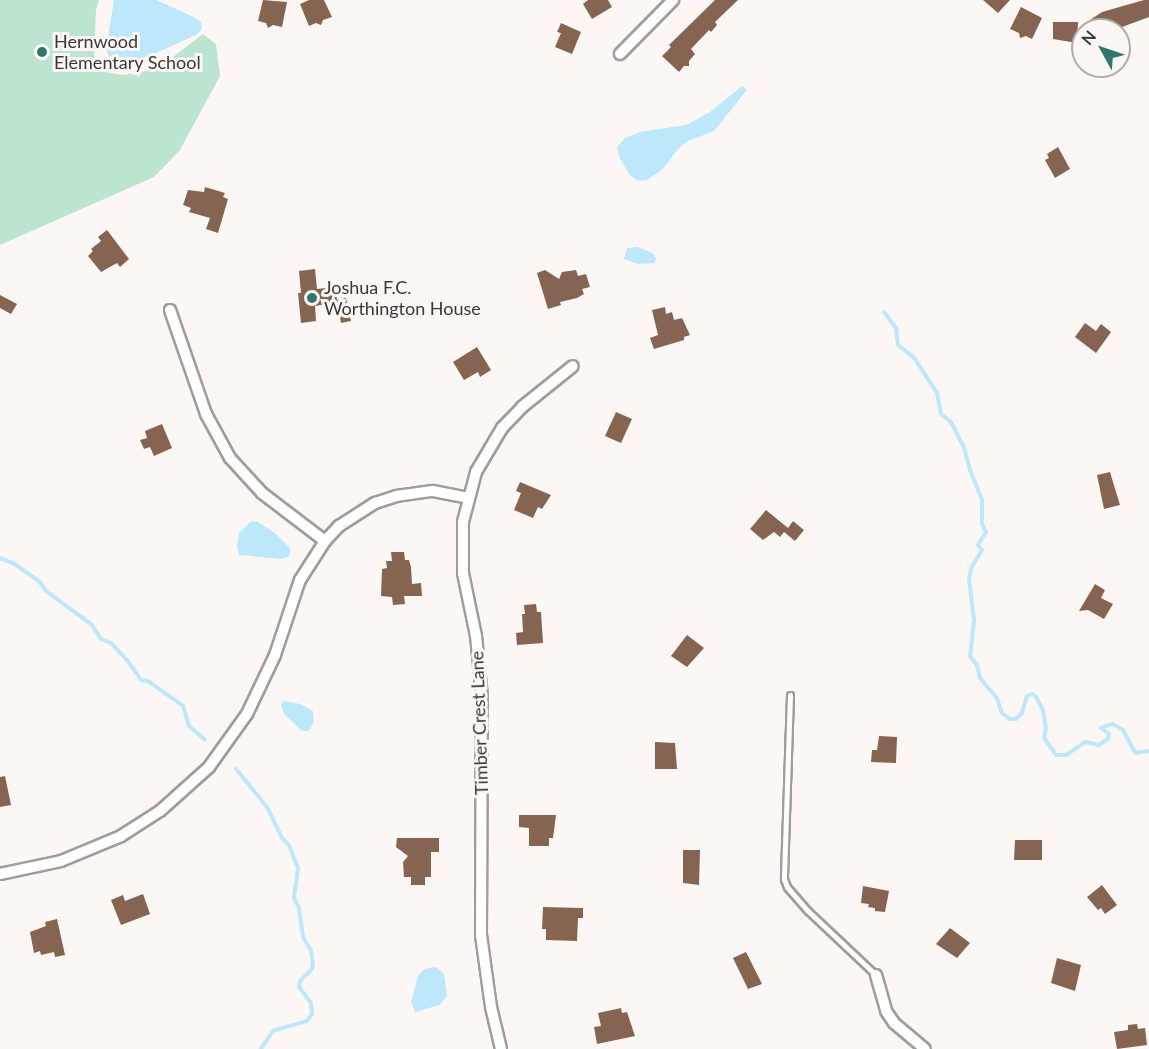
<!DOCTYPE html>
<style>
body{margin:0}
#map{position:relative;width:1149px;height:1049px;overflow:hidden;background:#fcf7f4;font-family:Lato,sans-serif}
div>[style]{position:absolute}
.green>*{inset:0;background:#bce5d0}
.water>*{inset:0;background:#bde8fb}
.stream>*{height:4px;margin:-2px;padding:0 2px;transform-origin:2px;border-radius:2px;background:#bde8fb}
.building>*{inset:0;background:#856551}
.roads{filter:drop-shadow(2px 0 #a09c99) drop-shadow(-2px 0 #a09c99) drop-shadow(0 2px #a09c99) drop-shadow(0 -2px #a09c99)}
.lane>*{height:5px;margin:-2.5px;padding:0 2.5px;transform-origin:2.5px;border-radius:2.5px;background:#fff}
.street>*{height:10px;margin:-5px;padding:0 5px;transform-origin:5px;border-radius:5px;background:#fff}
.dots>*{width:16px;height:16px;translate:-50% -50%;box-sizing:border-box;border:3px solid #fcf7f4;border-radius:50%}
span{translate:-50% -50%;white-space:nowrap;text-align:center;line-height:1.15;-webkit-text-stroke:6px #fcf7f4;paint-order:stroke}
.poi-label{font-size:18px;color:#393836}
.left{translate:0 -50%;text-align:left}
.street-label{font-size:18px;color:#393836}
.north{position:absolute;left:1071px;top:18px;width:60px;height:60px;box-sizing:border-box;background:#fcf7f4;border:2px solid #aeaba8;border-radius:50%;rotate:310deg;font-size:16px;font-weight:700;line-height:24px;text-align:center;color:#393836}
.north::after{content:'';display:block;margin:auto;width:21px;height:27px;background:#31776e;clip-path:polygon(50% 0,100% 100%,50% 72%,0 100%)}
</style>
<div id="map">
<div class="green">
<i style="clip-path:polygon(0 0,99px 0,96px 10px,94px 60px,105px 72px,123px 75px,157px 69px,203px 34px,216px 44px,220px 76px,180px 150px,154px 177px,0 245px)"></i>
</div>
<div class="water">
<i style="clip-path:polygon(114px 0,156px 0,194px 17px,201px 22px,202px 28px,198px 34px,143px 59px,112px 62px,106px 50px)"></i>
<i style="clip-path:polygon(742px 86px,747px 90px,714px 131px,688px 141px,678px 149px,662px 170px,647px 180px,638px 181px,630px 175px,620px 159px,617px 147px,625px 138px,640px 132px,686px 125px,710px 112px)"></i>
<i style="clip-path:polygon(637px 247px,653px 253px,656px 259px,654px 263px,638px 264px,624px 259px,627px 248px)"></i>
<i style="clip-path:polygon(251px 521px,258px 522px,276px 534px,289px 547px,291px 552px,288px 557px,281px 559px,239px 555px,237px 546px,239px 533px)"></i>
<i style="clip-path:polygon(284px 701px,300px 704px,313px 711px,314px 722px,309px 731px,302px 731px,284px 714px,281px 705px)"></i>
<i style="clip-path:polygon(436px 967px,444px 974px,447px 996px,440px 1005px,415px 1012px,411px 1002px,418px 976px,424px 969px)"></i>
</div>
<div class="stream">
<i style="left:884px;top:312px;width:20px;rotate:53deg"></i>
<i style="left:896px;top:328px;width:17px;rotate:83deg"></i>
<i style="left:898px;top:345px;width:22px;rotate:39deg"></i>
<i style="left:915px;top:359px;width:40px;rotate:57.1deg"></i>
<i style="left:937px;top:393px;width:21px;rotate:79deg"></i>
<i style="left:941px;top:414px;width:13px;rotate:39deg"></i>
<i style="left:951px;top:422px;width:28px;rotate:63deg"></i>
<i style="left:964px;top:447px;width:24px;rotate:75deg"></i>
<i style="left:970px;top:470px;width:31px;rotate:68deg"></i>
<i style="left:982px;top:499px;width:25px;rotate:90deg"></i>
<i style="left:982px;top:524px;width:9px;rotate:63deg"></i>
<i style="left:986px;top:532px;width:15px;rotate:122deg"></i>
<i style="left:978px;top:545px;width:6px;rotate:51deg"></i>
<i style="left:982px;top:550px;width:19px;rotate:122deg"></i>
<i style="left:972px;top:566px;width:13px;rotate:103deg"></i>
<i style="left:969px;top:579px;width:41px;rotate:83deg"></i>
<i style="left:974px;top:620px;width:36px;rotate:96deg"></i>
<i style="left:970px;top:656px;width:11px;rotate:52deg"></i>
<i style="left:977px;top:665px;width:13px;rotate:77deg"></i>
<i style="left:980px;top:678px;width:26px;rotate:50deg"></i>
<i style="left:997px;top:698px;width:16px;rotate:72deg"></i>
<i style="left:1002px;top:713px;width:10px;rotate:37deg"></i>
<i style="left:1010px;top:719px;width:6px"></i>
<i style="left:1016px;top:719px;width:8px;rotate:-45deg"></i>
<i style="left:1022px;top:713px;width:18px;rotate:-74deg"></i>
<i style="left:1027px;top:696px;width:5px;rotate:-22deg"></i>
<i style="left:1032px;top:694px;width:5px;rotate:37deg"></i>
<i style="left:1036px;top:697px;width:15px;rotate:62deg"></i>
<i style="left:1043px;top:710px;width:18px;rotate:81deg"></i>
<i style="left:1046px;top:728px;width:10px;rotate:101deg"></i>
<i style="left:1044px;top:738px;width:21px;rotate:55deg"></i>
<i style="left:1056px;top:755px;width:10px"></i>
<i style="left:1066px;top:755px;width:23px;rotate:-34deg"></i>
<i style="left:1085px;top:742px;width:14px;rotate:12deg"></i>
<i style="left:1099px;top:745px;width:11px;rotate:-34deg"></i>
<i style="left:1108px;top:739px;width:5px;rotate:-79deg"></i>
<i style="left:1109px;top:734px;width:10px;rotate:-143deg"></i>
<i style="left:1101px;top:728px;width:12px;rotate:-20deg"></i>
<i style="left:1112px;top:724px;width:13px;rotate:29deg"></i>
<i style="left:1123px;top:730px;width:26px;rotate:62deg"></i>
<i style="left:1135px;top:753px;width:14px;rotate:-8deg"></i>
<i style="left:0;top:558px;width:14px;rotate:21deg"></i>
<i style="left:13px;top:563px;width:32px;rotate:35deg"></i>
<i style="left:39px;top:581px;width:12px;rotate:55deg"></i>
<i style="left:46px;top:591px;width:56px;rotate:36.3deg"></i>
<i style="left:91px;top:624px;width:18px;rotate:56deg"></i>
<i style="left:101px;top:639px;width:11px;rotate:22deg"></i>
<i style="left:111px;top:643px;width:23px;rotate:47deg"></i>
<i style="left:127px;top:660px;width:24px;rotate:55deg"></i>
<i style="left:141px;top:680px;width:7px;rotate:8deg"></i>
<i style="left:148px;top:681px;width:43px;rotate:35.5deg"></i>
<i style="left:183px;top:706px;width:21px;rotate:73deg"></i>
<i style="left:189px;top:726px;width:21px;rotate:41deg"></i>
<i style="left:236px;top:769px;width:49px;rotate:50.8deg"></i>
<i style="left:267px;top:807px;width:34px;rotate:64deg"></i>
<i style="left:282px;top:838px;width:10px;rotate:45deg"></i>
<i style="left:289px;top:845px;width:25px;rotate:69deg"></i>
<i style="left:298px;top:868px;width:30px;rotate:98deg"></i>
<i style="left:294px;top:898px;width:11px;rotate:63deg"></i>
<i style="left:299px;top:908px;width:29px;rotate:82deg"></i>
<i style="left:303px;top:937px;width:16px;rotate:60deg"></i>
<i style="left:311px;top:951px;width:12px;rotate:81deg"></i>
<i style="left:313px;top:963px;width:6px;rotate:99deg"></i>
<i style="left:312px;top:969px;width:17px;rotate:135deg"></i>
<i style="left:300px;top:981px;width:6px;rotate:99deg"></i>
<i style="left:299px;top:987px;width:20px;rotate:53deg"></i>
<i style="left:311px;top:1003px;width:11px;rotate:85deg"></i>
<i style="left:312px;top:1014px;width:9px;rotate:126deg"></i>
<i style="left:307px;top:1021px;width:35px;rotate:164deg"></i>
<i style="left:273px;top:1031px;width:22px;rotate:124deg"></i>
</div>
<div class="building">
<i style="clip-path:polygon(263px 0,287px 2px,282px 27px,273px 25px,268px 28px,266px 23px,258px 21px)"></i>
<i style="clip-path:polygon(309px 0,324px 0,332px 17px,323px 20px,321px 25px,316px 23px,309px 26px,300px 4px)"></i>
<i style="clip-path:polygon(588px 0,608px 0,612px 7px,592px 19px,583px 4px)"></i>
<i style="clip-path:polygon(715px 0,738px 0,715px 22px,717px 25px,711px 32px,709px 30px,691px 49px,695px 54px,689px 61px,689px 66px,684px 66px,679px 72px,662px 56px,671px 47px,669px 45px)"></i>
<i style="clip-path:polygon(983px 0,1010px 0,998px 13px)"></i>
<i style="clip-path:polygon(1144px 0,1149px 0,1149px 17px,1114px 30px,1094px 30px,1090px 20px,1102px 12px)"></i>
<i style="clip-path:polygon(1021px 7px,1042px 18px,1032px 39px,1026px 36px,1020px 38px,1019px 33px,1010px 29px)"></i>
<i style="clip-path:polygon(1053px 22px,1078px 22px,1077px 43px,1053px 39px)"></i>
<i style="clip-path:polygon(561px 23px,581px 32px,572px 54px,555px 47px,561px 33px,557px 32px)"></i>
<i style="clip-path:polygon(1058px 147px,1070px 169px,1055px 178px,1045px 160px,1049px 158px,1047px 154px)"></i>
<i style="clip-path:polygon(205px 187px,225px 193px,223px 197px,228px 199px,218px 233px,206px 229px,210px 218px,189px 212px,191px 208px,183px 205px,188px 190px,204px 192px)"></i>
<i style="clip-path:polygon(107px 230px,129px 259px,120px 267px,117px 263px,101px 272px,88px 256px,93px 251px,91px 249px,101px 241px,98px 237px)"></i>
<i style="clip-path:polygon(315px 269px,317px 289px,336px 287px,337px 300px,346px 298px,351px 321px,341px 323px,337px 302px,315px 306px,316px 321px,301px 323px,298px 293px,301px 293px,299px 271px)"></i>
<i style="clip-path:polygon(545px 270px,559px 279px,562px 272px,576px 270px,578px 276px,586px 274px,590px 287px,582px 289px,584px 294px,577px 298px,560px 302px,561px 305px,548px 309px,537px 273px)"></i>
<i style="clip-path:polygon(0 295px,17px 304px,11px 314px,0 308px)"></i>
<i style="clip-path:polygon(665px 307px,666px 314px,672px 312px,674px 320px,682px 318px,690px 335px,684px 337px,684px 340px,654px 349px,650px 338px,658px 335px,652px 310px)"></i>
<i style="clip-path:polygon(1085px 323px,1096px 331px,1101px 324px,1111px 332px,1096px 353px,1075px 337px)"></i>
<i style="clip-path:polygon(477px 347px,491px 370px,480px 377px,478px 372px,464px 380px,453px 362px)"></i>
<i style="clip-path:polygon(616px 412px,632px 419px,621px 443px,605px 436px)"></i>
<i style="clip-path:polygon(162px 424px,172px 448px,154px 456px,150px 447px,144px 449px,140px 440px,147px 438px,145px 431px)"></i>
<i style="clip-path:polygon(1110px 472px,1120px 505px,1104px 509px,1097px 475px)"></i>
<i style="clip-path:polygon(520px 482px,551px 495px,542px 509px,538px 507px,533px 518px,514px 510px,521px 493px,516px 491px)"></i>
<i style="clip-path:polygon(766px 510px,788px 528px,793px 521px,804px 530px,795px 541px,784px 532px,780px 537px,774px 532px,763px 540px,750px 529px)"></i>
<i style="clip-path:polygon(391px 552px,404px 552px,405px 560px,409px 560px,411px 567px,412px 584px,421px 583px,422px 596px,404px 596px,405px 604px,393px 605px,392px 597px,381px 596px,382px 569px,387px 568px,386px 561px,392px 561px)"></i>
<i style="clip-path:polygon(1095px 584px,1105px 590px,1101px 598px,1113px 604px,1104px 619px,1088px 610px,1079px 611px)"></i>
<i style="clip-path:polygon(536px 604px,537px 612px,541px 612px,543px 643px,517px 645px,516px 633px,523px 632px,522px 614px,525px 614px,524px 605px)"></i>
<i style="clip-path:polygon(687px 635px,704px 648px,687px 667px,671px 656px)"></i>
<i style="clip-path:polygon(879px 736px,897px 737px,896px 763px,871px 762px,872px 750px,877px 750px)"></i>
<i style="clip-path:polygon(655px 742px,675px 743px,677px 769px,655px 769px)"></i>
<i style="clip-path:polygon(5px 776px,11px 805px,0 807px,0 777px)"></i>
<i style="clip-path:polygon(519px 815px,556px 815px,553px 838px,549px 838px,549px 846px,529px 846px,529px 828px,519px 827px)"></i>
<i style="clip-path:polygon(397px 838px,439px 838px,439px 852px,431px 852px,431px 877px,425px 877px,425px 885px,411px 885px,411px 877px,404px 877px,403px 862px,408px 856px,396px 847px)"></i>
<i style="clip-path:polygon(1015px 840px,1042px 840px,1042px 860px,1014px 860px)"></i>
<i style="clip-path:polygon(683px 850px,700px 850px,699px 885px,683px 883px)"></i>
<i style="clip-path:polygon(1102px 885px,1117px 905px,1105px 914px,1101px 908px,1098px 910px,1087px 897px)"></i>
<i style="clip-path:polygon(863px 886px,889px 891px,885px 912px,875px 911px,875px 908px,868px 907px,869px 904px,861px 903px)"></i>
<i style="clip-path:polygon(143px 894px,150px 914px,121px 925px,111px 900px,123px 895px,125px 901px)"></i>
<i style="clip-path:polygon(543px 907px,583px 908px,583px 918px,578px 918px,577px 941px,546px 940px,546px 929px,542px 929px)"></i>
<i style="clip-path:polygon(57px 919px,65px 955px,55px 957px,54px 952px,41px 955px,40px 951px,34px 953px,30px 932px,46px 926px,45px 922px)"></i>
<i style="clip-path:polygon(950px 928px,970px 943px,957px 958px,936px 944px)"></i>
<i style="clip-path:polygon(746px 952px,762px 984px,748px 989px,733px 958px)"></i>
<i style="clip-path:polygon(1057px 958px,1081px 965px,1075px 991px,1051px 983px)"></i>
<i style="clip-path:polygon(621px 1008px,622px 1013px,627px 1012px,635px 1036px,597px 1044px,594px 1027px,601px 1026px,598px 1013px)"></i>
<i style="clip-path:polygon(1137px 1024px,1138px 1029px,1145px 1028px,1147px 1045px,1117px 1049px,1114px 1032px,1128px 1030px,1128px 1025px)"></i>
</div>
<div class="roads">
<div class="lane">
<i style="left:790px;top:695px;width:184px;rotate:91.9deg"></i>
<i style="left:784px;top:879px;width:9px;rotate:69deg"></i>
<i style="left:787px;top:887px;width:32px;rotate:49deg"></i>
<i style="left:808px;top:911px;width:93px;rotate:43.3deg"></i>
</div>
<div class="street">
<i style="left:620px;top:54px;width:76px;rotate:-45.5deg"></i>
<i style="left:170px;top:310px;width:110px;rotate:70.9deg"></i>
<i style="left:206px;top:414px;width:50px;rotate:61.4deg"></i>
<i style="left:230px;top:458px;width:47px;rotate:47.6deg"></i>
<i style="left:262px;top:493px;width:79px;rotate:37.3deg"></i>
<i style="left:0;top:874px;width:62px;rotate:-12deg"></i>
<i style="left:61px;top:861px;width:65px;rotate:-22.6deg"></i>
<i style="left:121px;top:836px;width:46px;rotate:-32.7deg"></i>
<i style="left:160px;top:811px;width:66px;rotate:-41.9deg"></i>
<i style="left:209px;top:767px;width:65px;rotate:-54.4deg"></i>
<i style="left:247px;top:714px;width:65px;rotate:-64.6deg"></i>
<i style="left:275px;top:655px;width:79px;rotate:-71.6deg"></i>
<i style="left:300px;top:580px;width:46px;rotate:-57.3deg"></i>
<i style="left:325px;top:541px;width:21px;rotate:-47deg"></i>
<i style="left:339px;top:526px;width:43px;rotate:-32.6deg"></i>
<i style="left:375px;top:503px;width:22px;rotate:-18deg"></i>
<i style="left:396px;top:496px;width:37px;rotate:-8deg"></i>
<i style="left:433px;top:491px;width:36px;rotate:11deg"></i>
<i style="left:876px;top:975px;width:37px;rotate:74deg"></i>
<i style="left:886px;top:1011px;width:14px;rotate:56deg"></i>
<i style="left:894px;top:1023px;width:40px;rotate:40deg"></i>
<i style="left:501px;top:1049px;width:43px;rotate:-103.4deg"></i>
<i style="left:491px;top:1007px;width:73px;rotate:-97.9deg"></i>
<i style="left:481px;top:935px;width:238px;rotate:-89.8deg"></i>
<i style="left:482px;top:697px;width:61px;rotate:-95.6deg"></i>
<i style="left:476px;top:636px;width:64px;rotate:-101.7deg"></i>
<i style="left:463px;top:573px;width:51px;rotate:-90deg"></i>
<i style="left:463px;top:522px;width:52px;rotate:-75.4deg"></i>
<i style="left:476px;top:472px;width:51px;rotate:-59.4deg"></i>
<i style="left:502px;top:428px;width:29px;rotate:-46deg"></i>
<i style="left:522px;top:407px;width:65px;rotate:-38.8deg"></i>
</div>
</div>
<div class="dots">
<i style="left:42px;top:52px;background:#31776e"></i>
<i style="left:312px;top:298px;background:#31776e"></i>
</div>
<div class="poi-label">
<span class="left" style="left:54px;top:52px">Hernwood<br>Elementary School</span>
<span class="left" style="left:324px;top:298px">Joshua F.C.<br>Worthington House</span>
</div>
<div class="street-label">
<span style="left:479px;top:723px;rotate:-92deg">Timber Crest Lane</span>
</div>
<div class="north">N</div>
</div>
